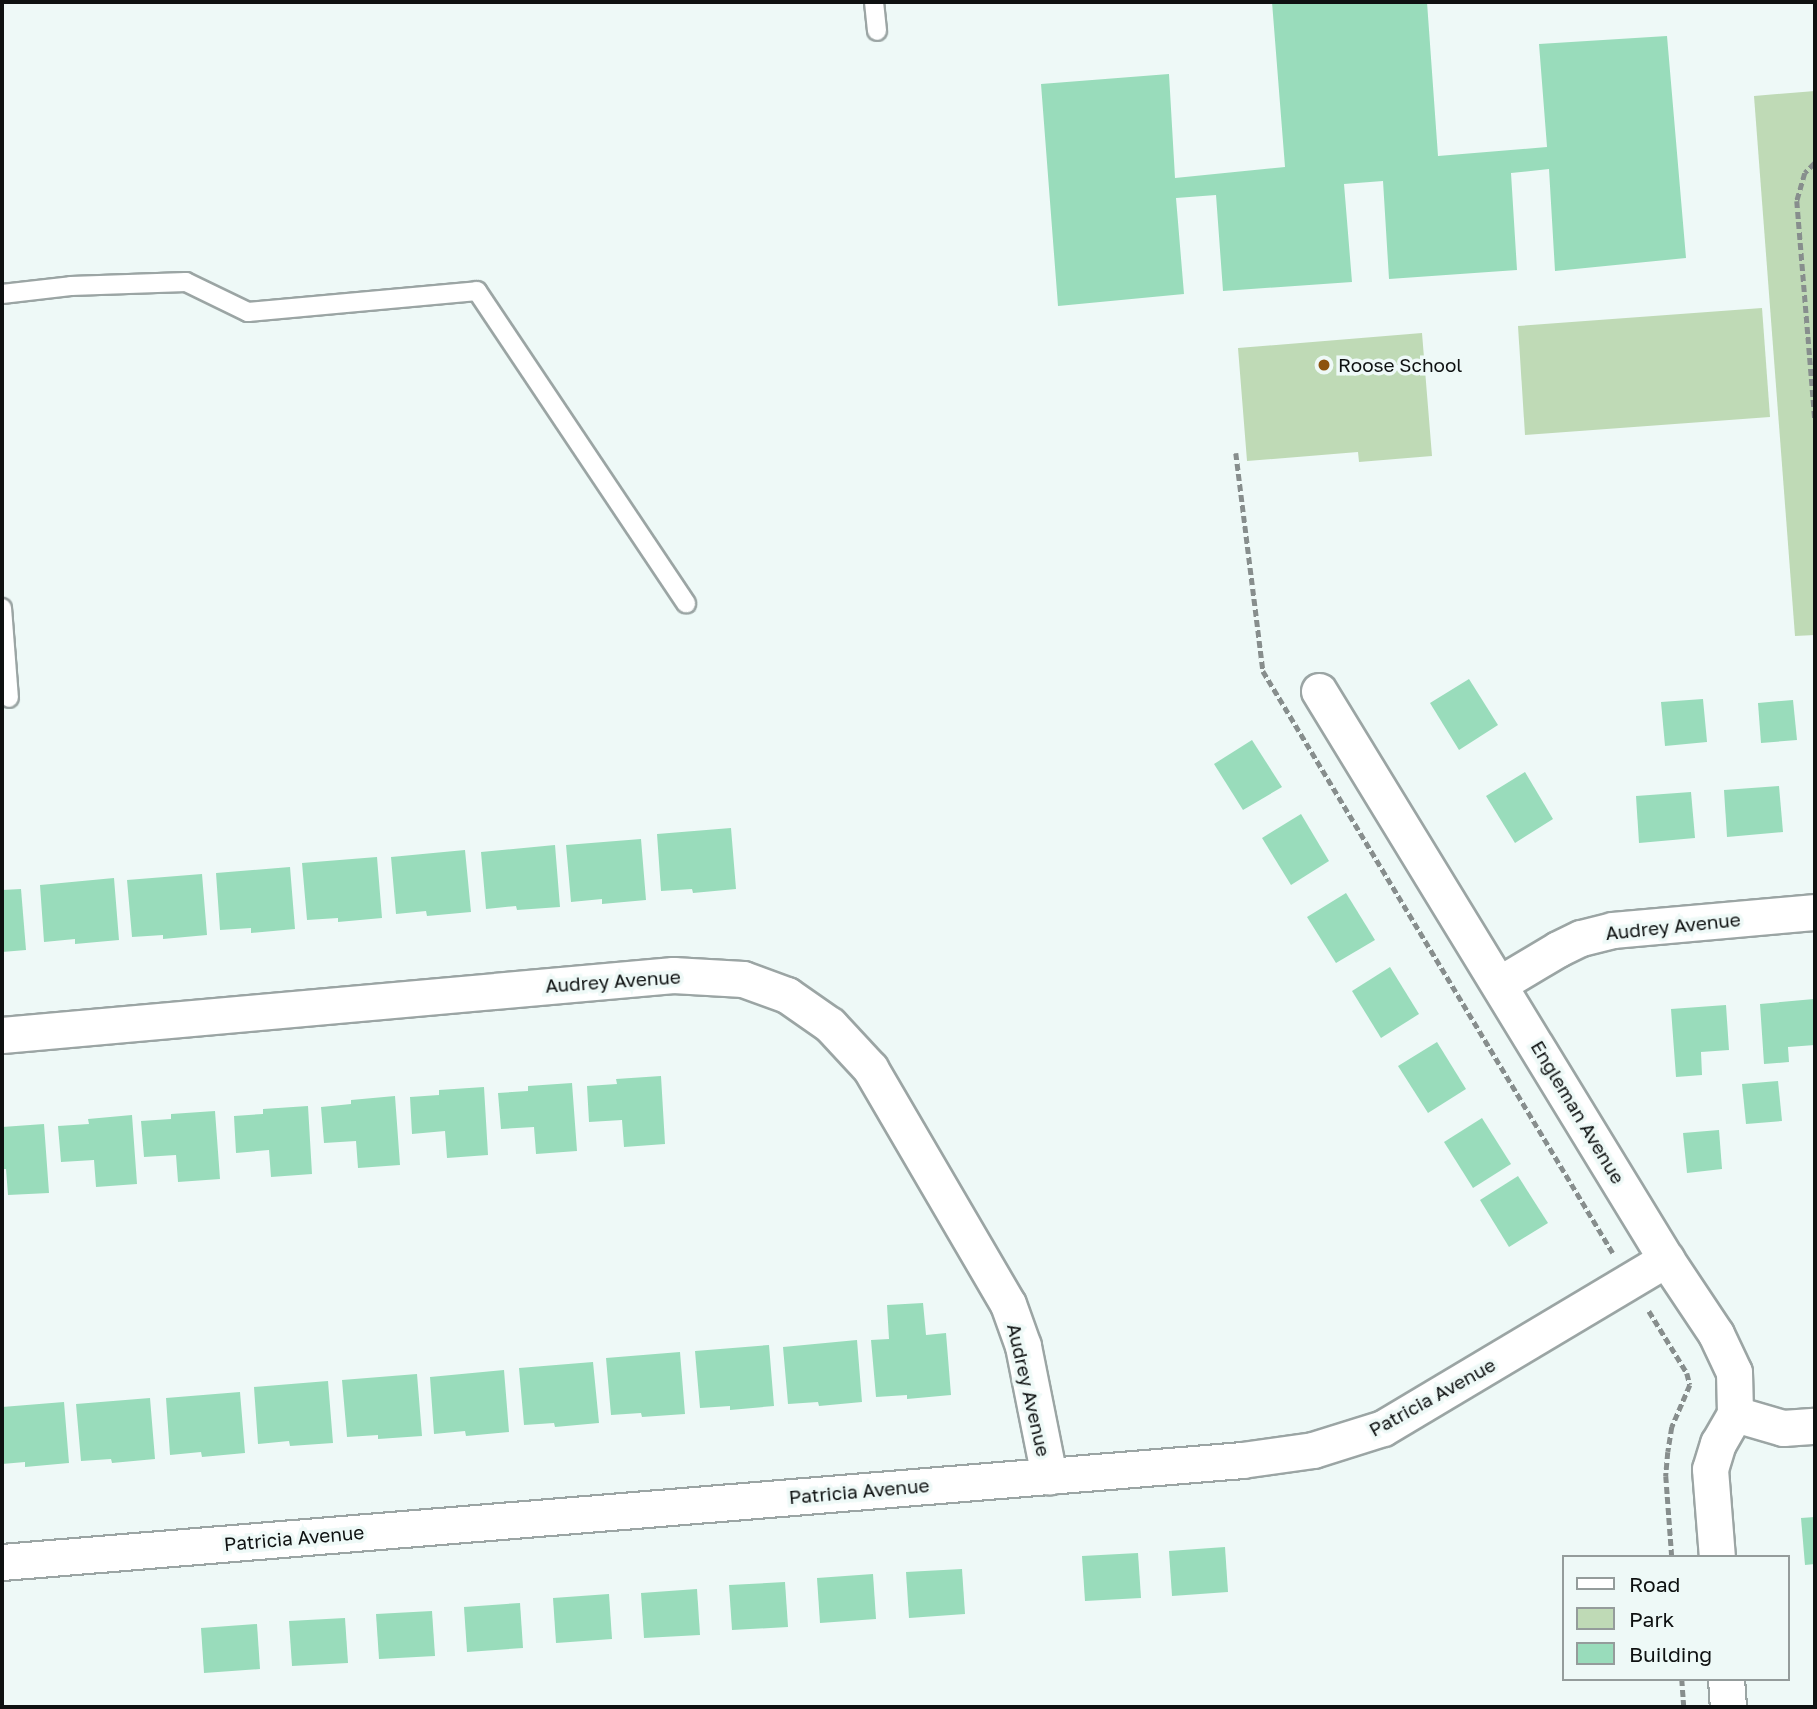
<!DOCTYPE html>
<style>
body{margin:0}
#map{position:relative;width:1817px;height:1709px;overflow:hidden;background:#eef9f7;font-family:"Golos Text",sans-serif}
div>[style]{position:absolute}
.green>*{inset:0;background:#bfdab6}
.building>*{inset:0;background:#99dcbb}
.path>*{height:4.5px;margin-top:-2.25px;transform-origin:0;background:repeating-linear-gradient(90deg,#878e8d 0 7px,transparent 0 10.5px)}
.roads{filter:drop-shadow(2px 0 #9ba5a4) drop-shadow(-2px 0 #9ba5a4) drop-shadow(0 2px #9ba5a4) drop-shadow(0 -2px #9ba5a4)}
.lane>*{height:18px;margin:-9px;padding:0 9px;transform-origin:9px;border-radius:9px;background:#fff}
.street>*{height:35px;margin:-17.5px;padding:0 17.5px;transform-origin:17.5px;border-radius:17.5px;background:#fff}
.dots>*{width:19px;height:19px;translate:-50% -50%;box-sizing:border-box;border:4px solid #eef9f7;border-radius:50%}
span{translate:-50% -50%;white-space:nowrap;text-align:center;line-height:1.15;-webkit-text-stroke:7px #eef9f7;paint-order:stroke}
.poi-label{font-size:19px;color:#0e1111}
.left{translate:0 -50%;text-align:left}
.street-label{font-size:19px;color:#0e1111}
.frame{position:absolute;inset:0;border:4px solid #0e1111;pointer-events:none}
.legend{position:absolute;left:1562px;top:1555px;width:228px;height:126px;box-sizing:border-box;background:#eef9f7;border:2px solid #949c9b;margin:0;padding:9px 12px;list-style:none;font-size:21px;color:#0e1111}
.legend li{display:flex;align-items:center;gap:14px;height:35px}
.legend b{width:35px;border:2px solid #949c9b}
</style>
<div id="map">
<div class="green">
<i style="clip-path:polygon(1815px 91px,1815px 635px,1795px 636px,1754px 96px)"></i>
<i style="clip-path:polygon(1762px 308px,1770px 417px,1525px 435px,1518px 326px)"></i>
<i style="clip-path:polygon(1422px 333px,1432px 456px,1359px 462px,1358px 452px,1247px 461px,1238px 348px)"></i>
</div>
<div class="building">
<i style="clip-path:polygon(1272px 2px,1427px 2px,1438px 156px,1547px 147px,1539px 44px,1667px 36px,1686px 258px,1555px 271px,1549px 169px,1511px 173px,1517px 270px,1389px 279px,1383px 181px,1344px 184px,1352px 282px,1223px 291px,1216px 195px,1176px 198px,1184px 294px,1058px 306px,1041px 84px,1169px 74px,1175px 178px,1285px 167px)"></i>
<i style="clip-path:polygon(1469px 679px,1498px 725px,1459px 750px,1430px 703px)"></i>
<i style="clip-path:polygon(1703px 699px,1707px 742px,1665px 746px,1661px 702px)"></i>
<i style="clip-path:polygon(1793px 700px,1797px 740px,1761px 743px,1758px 703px)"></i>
<i style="clip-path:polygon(1252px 740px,1282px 787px,1243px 810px,1214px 764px)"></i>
<i style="clip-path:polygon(1525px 772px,1553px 819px,1515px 843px,1486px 796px)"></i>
<i style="clip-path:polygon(1779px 786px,1783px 832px,1727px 837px,1724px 790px)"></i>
<i style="clip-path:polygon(1691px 792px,1695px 838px,1639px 843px,1636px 796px)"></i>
<i style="clip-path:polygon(1301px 814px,1329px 861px,1291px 885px,1262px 838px)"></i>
<i style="clip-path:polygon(731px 828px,736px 889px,693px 893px,692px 889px,661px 891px,657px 834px)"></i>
<i style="clip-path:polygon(641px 839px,646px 900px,602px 904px,602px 899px,571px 902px,566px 845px)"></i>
<i style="clip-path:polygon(555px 845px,560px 907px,517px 910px,516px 906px,486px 909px,481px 852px)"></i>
<i style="clip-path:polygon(465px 850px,471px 912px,427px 916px,426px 911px,396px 914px,391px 857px)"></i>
<i style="clip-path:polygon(377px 857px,382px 918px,338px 922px,338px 918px,307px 920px,302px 863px)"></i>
<i style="clip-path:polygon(290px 867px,295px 929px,251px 933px,251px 928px,220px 930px,216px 873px)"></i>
<i style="clip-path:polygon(202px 874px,207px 935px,163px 939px,163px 935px,132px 937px,127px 880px)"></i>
<i style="clip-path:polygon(114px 878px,119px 940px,75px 944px,75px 939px,44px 942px,40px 885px)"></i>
<i style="clip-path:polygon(21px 889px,26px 950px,2px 952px,2px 890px)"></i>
<i style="clip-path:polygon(1346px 893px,1375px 940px,1336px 963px,1307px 917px)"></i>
<i style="clip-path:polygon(1390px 967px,1419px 1014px,1381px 1038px,1352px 991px)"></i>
<i style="clip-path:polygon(1814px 999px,1815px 1045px,1788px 1047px,1789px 1062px,1764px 1064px,1760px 1004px)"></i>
<i style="clip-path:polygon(1726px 1005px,1729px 1050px,1701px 1052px,1702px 1075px,1676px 1077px,1671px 1009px)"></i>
<i style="clip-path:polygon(1437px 1042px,1466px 1089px,1428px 1113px,1398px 1066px)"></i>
<i style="clip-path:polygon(661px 1076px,665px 1144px,624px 1147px,622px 1120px,589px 1122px,587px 1086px,617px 1084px,616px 1079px)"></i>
<i style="clip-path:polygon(1778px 1081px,1782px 1121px,1746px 1124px,1742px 1084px)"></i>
<i style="clip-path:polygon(572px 1083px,577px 1151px,536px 1154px,534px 1127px,501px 1129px,498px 1093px,528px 1091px,528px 1086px)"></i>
<i style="clip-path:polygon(484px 1087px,488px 1155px,447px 1158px,445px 1131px,412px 1134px,410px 1097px,439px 1095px,439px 1090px)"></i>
<i style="clip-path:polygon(395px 1096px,400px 1165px,358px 1168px,356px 1141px,324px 1143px,321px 1107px,351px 1104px,351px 1100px)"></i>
<i style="clip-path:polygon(308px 1106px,312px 1174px,271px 1177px,269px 1150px,236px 1153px,234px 1116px,263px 1114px,263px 1109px)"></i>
<i style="clip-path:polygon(215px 1111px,220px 1179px,178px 1182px,176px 1155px,144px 1157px,141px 1121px,171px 1119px,171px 1114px)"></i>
<i style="clip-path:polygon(132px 1115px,137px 1184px,96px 1187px,94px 1160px,61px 1162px,58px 1126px,89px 1124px,88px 1119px)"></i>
<i style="clip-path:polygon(1482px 1118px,1511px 1164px,1473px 1188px,1444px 1142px)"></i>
<i style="clip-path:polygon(44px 1124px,49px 1193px,8px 1195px,6px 1169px,2px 1169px,2px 1127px)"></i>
<i style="clip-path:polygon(1719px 1130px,1722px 1169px,1687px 1173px,1683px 1133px)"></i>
<i style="clip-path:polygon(1518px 1176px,1548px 1223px,1509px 1247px,1480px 1200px)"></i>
<i style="clip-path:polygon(923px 1303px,926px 1335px,946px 1333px,951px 1395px,907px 1399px,907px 1395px,876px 1397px,871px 1340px,889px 1339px,887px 1305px)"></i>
<i style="clip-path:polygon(857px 1340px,862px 1402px,819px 1406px,818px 1402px,788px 1404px,783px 1347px)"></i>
<i style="clip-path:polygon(769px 1345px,774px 1406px,730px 1410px,730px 1406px,700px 1408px,695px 1351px)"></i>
<i style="clip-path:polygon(680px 1352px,685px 1414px,642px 1417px,641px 1413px,611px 1415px,606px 1358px)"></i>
<i style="clip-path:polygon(593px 1362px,599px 1423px,555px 1427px,554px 1423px,524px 1425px,519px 1368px)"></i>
<i style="clip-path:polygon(504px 1370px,509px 1432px,466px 1436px,465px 1431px,434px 1434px,430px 1377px)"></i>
<i style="clip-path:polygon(417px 1374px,422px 1436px,378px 1439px,378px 1435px,347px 1437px,342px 1380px)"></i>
<i style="clip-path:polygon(328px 1381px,333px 1443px,290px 1446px,289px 1441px,258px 1444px,254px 1387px)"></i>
<i style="clip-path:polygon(240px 1392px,245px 1453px,202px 1457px,201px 1452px,170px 1455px,166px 1398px)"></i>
<i style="clip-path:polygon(150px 1398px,155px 1459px,112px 1463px,111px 1459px,81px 1461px,76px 1404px)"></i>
<i style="clip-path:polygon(64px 1402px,69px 1463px,25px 1467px,25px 1462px,2px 1464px,2px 1407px)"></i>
<i style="clip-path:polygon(1815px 1517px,1815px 1564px,1805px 1565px,1801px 1518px)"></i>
<i style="clip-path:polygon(1225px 1547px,1228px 1592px,1172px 1596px,1169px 1551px)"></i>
<i style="clip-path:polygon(1138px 1553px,1141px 1598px,1085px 1601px,1082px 1556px)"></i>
<i style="clip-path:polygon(962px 1569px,965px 1614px,909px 1618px,906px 1572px)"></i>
<i style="clip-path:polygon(873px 1574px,876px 1619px,820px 1623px,817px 1578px)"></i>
<i style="clip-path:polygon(785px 1582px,788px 1627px,732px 1630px,729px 1585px)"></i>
<i style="clip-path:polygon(697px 1589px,700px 1635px,644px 1638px,641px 1593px)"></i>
<i style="clip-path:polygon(609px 1594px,612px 1639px,556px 1643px,553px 1598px)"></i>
<i style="clip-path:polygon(520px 1603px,523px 1648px,467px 1652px,464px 1607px)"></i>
<i style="clip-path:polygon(432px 1611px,435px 1656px,379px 1659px,376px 1614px)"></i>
<i style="clip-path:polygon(345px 1618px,348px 1663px,292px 1666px,289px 1621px)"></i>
<i style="clip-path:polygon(257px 1624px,260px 1669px,204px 1673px,201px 1628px)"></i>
</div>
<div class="path">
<i style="left:1815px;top:163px;width:14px;rotate:135deg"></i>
<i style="left:1805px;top:173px;width:29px;rotate:106deg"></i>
<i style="left:1797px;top:201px;width:218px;rotate:85.3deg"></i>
<i style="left:1236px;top:453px;width:220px;rotate:82.9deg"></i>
<i style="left:1263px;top:671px;width:679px;rotate:58.98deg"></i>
<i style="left:1649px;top:1311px;width:73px;rotate:58.5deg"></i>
<i style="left:1687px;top:1373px;width:12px;rotate:76deg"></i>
<i style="left:1690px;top:1385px;width:46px;rotate:113.2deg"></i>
<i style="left:1672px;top:1427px;width:25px;rotate:99deg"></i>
<i style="left:1668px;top:1452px;width:24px;rotate:95deg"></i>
<i style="left:1666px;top:1476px;width:81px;rotate:85.8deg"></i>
<i style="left:1682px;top:1679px;width:28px;rotate:86deg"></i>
</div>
<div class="roads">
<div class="lane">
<i style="left:874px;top:2px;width:29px;rotate:84deg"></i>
<i style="left:2px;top:294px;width:69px;rotate:-6.6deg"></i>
<i style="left:71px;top:286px;width:115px;rotate:-2deg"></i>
<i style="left:186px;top:282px;width:69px;rotate:25.8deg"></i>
<i style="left:248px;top:312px;width:230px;rotate:-5.2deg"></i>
<i style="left:477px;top:291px;width:376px;rotate:56.2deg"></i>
<i style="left:2px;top:608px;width:90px;rotate:85.6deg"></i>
</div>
<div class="street">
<i style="left:1319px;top:691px;width:666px;rotate:58.58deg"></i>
<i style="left:1666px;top:1259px;width:90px;rotate:56.3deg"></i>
<i style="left:1716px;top:1334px;width:42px;rotate:64.7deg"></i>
<i style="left:1734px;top:1372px;width:42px;rotate:88.6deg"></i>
<i style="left:1735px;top:1414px;width:34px;rotate:120deg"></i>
<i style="left:1718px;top:1443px;width:27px;rotate:107deg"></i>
<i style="left:1710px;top:1469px;width:88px;rotate:85.5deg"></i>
<i style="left:1501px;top:983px;width:66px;rotate:-30.8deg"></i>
<i style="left:1558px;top:949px;width:25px;rotate:-26deg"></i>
<i style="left:1581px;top:938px;width:33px;rotate:-14deg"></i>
<i style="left:1613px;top:930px;width:203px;rotate:-5.1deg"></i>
<i style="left:2px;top:1035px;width:674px;rotate:-5.11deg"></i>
<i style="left:673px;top:975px;width:70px;rotate:3.3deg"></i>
<i style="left:743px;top:979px;width:47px;rotate:20deg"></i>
<i style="left:787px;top:995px;width:52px;rotate:34.9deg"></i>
<i style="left:830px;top:1025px;width:59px;rotate:47.1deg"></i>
<i style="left:870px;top:1068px;width:273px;rotate:59.7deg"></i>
<i style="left:1008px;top:1304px;width:45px;rotate:70.3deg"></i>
<i style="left:1023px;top:1346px;width:133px;rotate:78.7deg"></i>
<i style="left:1735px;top:1414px;width:50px;rotate:16.3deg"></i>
<i style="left:1783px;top:1428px;width:32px;rotate:-4deg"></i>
<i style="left:2px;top:1562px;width:1244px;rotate:-4.7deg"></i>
<i style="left:1242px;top:1460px;width:72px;rotate:-8deg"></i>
<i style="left:1313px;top:1450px;width:73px;rotate:-17.4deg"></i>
<i style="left:1383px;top:1428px;width:330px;rotate:-30.8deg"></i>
<i style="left:1726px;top:1679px;width:28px;rotate:86deg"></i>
</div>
</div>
<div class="dots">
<i style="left:1324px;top:365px;background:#8d530e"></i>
</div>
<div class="poi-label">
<span class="left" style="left:1338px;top:365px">Roose School</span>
</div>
<div class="street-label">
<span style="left:1673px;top:926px;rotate:-6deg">Audrey Avenue</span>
<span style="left:613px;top:981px;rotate:-4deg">Audrey Avenue</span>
<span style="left:1578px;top:1112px;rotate:59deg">Engleman Avenue</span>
<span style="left:1029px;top:1390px;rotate:77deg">Audrey Avenue</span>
<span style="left:1432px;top:1397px;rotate:-29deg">Patricia Avenue</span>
<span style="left:859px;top:1491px;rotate:-5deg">Patricia Avenue</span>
<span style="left:294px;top:1538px;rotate:-5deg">Patricia Avenue</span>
</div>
<div class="frame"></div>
<ul class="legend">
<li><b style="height:9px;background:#fff"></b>Road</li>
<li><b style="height:19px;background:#bfdab6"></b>Park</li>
<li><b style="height:19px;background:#99dcbb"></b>Building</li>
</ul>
</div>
